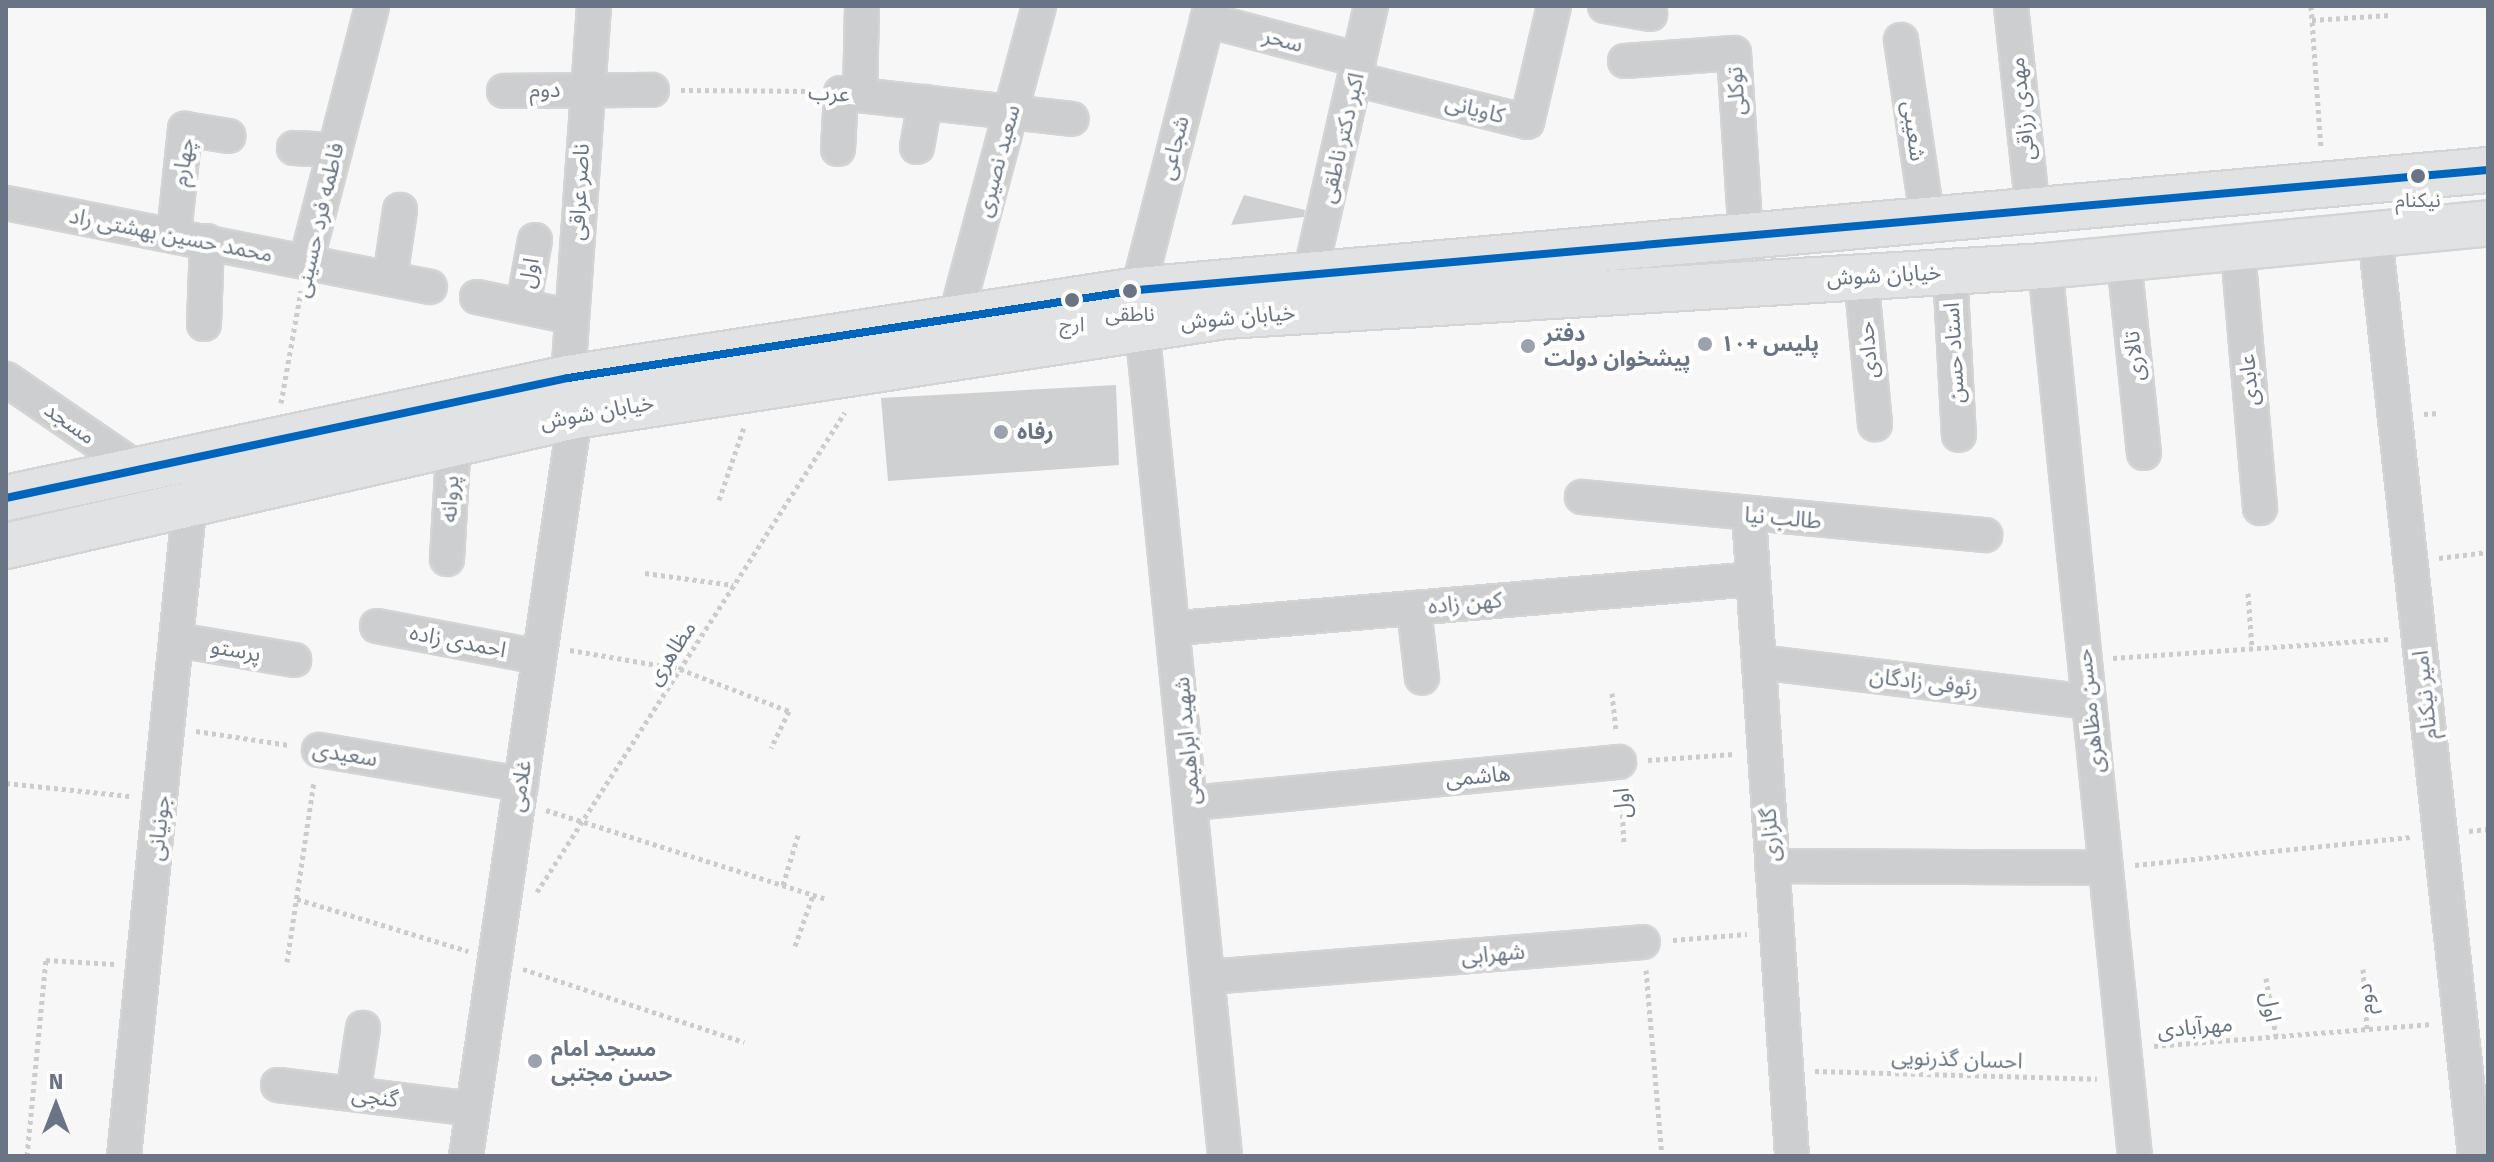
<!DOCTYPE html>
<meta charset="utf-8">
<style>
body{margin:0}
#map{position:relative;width:2494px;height:1162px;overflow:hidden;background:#f7f7f7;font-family:"Fira Sans","Noto Sans Arabic",sans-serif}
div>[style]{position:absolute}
.building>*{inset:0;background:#cfd0d2}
.path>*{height:5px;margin-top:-2.5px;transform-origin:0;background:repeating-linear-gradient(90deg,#cbcccc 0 4px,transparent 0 8px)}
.roads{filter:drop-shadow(2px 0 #d3d4d5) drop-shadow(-2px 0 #d3d4d5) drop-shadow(0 2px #d3d4d5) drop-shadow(0 -2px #d3d4d5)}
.minor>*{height:32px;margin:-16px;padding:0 16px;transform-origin:16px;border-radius:16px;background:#cdced0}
.primary>*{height:44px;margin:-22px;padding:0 22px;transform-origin:22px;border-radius:22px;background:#e1e2e3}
.bus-1>*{height:8px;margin:-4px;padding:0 4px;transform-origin:4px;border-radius:4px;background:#0065bd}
.dots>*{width:22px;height:22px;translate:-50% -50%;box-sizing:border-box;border:4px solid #fff;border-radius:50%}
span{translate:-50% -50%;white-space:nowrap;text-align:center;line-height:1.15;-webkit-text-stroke:8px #fff;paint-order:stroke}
.bus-label{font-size:20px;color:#697585}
.street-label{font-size:22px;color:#697585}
.poi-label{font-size:22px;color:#697585;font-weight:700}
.left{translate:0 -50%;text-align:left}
.frame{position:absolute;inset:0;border:8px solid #697585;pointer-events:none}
.north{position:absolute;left:16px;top:1066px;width:80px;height:80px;-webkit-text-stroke:6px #fff;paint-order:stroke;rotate:0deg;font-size:22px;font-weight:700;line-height:32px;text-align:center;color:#697585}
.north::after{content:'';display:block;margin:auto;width:28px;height:36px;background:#697585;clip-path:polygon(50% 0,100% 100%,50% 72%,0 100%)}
</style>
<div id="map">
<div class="building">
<i style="clip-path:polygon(1244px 195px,1305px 210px,1304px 217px,1231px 225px)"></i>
<i style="clip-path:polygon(1116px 385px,1119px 465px,888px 481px,881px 398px)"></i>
</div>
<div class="path">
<i style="left:2311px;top:6px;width:143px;rotate:86deg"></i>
<i style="left:2312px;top:20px;width:78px;rotate:-3.7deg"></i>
<i style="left:681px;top:90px;width:130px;rotate:0.4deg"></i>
<i style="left:281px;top:403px;width:114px;rotate:-79.9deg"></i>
<i style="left:2424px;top:414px;width:16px;rotate:-4deg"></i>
<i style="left:719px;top:500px;width:77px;rotate:-71.1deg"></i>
<i style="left:2439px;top:558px;width:49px;rotate:-7deg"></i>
<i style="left:645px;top:573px;width:89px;rotate:7.8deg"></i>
<i style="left:2248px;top:593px;width:56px;rotate:85.9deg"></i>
<i style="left:570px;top:650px;width:112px;rotate:9.8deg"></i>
<i style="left:680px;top:669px;width:117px;rotate:21.1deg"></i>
<i style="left:789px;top:711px;width:41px;rotate:115.9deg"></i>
<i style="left:2113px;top:658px;width:278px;rotate:-3.9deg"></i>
<i style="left:1612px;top:693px;width:39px;rotate:84deg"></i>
<i style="left:196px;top:731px;width:94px;rotate:8.6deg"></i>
<i style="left:1648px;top:760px;width:86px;rotate:-4deg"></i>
<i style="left:6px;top:783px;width:124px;rotate:6deg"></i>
<i style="left:1621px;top:790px;width:53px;rotate:86.8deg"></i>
<i style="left:546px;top:810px;width:292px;rotate:17.6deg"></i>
<i style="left:2469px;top:831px;width:19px;rotate:-6deg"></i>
<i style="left:2135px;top:865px;width:277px;rotate:-5.8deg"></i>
<i style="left:783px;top:885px;width:55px;rotate:-73.2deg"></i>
<i style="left:537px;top:892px;width:570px;rotate:-57.31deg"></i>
<i style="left:297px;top:899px;width:179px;rotate:16.9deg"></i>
<i style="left:1673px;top:940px;width:74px;rotate:-4.6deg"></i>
<i style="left:795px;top:946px;width:54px;rotate:-70.6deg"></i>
<i style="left:287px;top:962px;width:183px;rotate:-81.5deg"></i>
<i style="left:523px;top:969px;width:233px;rotate:18.3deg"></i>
<i style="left:2363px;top:969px;width:60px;rotate:86.2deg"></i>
<i style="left:1646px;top:970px;width:187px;rotate:85.1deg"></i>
<i style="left:2266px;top:978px;width:59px;rotate:80.2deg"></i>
<i style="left:2154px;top:1046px;width:279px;rotate:-4.5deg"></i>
<i style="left:1815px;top:1071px;width:282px;rotate:1.6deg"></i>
<i style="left:27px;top:1156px;width:197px;rotate:-84.5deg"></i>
<i style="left:46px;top:960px;width:69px;rotate:3.3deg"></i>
</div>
<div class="roads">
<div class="minor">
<i style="left:1605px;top:6px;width:46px;rotate:10.1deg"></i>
<i style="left:2011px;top:6px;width:207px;rotate:83.9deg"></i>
<i style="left:1207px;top:20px;width:157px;rotate:14.7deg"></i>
<i style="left:1901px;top:40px;width:184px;rotate:81.6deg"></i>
<i style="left:1625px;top:61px;width:109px;rotate:-4.2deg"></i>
<i style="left:1734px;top:53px;width:184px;rotate:86.3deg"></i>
<i style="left:1355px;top:79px;width:177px;rotate:14deg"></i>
<i style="left:1527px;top:122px;width:119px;rotate:-76.9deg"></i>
<i style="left:504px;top:91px;width:148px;rotate:-0.4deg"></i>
<i style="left:860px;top:95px;width:89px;rotate:-88.7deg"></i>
<i style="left:917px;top:147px;width:46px;rotate:-79.9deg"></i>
<i style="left:294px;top:148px;width:41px;rotate:2.8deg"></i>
<i style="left:838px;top:149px;width:56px;rotate:-86.9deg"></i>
<i style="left:841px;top:93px;width:232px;rotate:6.4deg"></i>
<i style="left:6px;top:203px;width:432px;rotate:11.2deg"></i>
<i style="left:174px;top:234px;width:106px;rotate:-84deg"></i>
<i style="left:185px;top:129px;width:44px;rotate:9.2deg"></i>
<i style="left:2375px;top:235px;width:926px;rotate:83.8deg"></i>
<i style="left:2238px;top:251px;width:258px;rotate:85.1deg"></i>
<i style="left:2124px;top:260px;width:194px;rotate:84.1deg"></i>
<i style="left:306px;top:262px;width:264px;rotate:-75.5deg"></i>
<i style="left:2045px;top:266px;width:895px;rotate:84.23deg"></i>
<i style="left:1311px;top:270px;width:271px;rotate:-77.2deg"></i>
<i style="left:1950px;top:271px;width:164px;rotate:86.9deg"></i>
<i style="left:1861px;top:276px;width:149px;rotate:84.6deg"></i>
<i style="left:390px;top:278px;width:69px;rotate:-81.6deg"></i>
<i style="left:1138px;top:290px;width:293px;rotate:-75.6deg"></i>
<i style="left:477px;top:297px;width:97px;rotate:11.9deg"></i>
<i style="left:523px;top:306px;width:67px;rotate:-79.7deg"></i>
<i style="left:956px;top:316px;width:321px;rotate:-75deg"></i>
<i style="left:204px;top:324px;width:83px;rotate:-87.9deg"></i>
<i style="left:1142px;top:327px;width:833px;rotate:84.28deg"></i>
<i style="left:568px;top:378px;width:373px;rotate:-86deg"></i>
<i style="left:6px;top:379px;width:154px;rotate:34.4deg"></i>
<i style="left:1582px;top:497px;width:405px;rotate:5.4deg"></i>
<i style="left:1749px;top:515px;width:642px;rotate:86.16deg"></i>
<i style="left:447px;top:559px;width:120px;rotate:-86.7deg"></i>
<i style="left:1414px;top:608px;width:70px;rotate:83.5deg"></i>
<i style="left:377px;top:626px;width:165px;rotate:10.8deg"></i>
<i style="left:1178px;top:628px;width:577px;rotate:-4.87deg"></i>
<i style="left:177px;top:640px;width:119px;rotate:9.7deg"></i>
<i style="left:1759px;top:662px;width:332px;rotate:6.9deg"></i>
<i style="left:319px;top:750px;width:205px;rotate:9.6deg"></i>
<i style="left:1192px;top:803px;width:429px;rotate:-5.5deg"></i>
<i style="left:1772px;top:866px;width:334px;rotate:0.3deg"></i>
<i style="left:1209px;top:977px;width:435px;rotate:-4.6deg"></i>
<i style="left:278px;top:1085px;width:196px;rotate:7deg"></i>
<i style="left:353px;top:1094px;width:67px;rotate:-81.4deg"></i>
<i style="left:124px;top:1156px;width:659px;rotate:-84.25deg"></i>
<i style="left:466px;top:1156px;width:748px;rotate:-81.62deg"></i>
</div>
<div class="primary">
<i style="left:6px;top:498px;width:575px;rotate:-12.05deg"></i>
<i style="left:568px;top:378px;width:577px;rotate:-8.78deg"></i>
<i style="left:1138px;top:290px;width:1355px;rotate:-5.08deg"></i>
<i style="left:6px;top:546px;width:584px;rotate:-12.87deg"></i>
<i style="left:575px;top:416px;width:658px;rotate:-8.75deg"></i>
<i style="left:1225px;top:316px;width:822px;rotate:-3.49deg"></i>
<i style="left:2045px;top:266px;width:445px;rotate:-5.5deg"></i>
</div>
</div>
<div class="bus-1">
<i style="left:6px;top:498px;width:575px;rotate:-12.05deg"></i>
<i style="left:568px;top:378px;width:577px;rotate:-8.78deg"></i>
<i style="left:1138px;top:290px;width:1355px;rotate:-5.08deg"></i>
</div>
<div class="dots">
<i style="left:2418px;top:176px;background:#697585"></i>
<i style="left:1130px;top:291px;background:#697585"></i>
<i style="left:1072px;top:300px;background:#697585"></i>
<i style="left:1705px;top:344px;background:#9ba2ad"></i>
<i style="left:1528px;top:346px;background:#9ba2ad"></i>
<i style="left:1001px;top:432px;background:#9ba2ad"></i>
<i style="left:535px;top:1061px;background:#9ba2ad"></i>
</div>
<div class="bus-label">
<span style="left:2418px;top:200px">نیکنام</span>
<span style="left:1130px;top:314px">ناطقی</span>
<span style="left:1072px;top:324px">ارج</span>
</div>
<div class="street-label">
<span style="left:1283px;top:40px;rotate:15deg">سحر</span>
<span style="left:545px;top:90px">دوم</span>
<span style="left:1736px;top:91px;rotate:-94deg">توکلی</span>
<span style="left:829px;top:93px;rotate:4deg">عرب</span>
<span style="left:1475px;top:109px;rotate:14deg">کاویانی</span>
<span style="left:2022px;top:109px;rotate:-96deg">مهدی رزاقی</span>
<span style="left:1914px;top:131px;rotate:82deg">شعیبی</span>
<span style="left:1342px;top:138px;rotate:-77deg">اکبر دکتر ناطقی</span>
<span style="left:1174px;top:148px;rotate:-76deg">شجاعی</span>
<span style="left:998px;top:161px;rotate:-75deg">سعید نصیری</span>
<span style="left:183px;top:162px;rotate:-81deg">چهارم</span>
<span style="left:579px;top:192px;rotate:-87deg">ناصر عراقی</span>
<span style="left:319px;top:220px;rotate:-77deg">فاطمه فرد حسینی</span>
<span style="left:171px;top:235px;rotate:11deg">محمد حسین بهشتی راد</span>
<span style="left:529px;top:273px;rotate:-80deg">اول</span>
<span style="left:1884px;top:275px;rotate:-3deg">خیابان شوش</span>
<span style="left:1238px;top:317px;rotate:-5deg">خیابان شوش</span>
<span style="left:1868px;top:350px;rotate:-95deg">حدادی</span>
<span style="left:1954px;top:353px;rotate:-93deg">استاد حسن</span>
<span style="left:2134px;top:356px;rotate:-96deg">تالاری</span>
<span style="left:2249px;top:380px;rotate:-95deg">عابدی</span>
<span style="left:597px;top:412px;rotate:-10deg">خیابان شوش</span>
<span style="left:70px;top:423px;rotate:35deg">مسجد</span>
<span style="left:450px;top:499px;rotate:-87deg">پروانه</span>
<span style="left:1783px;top:518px;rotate:5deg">طالب نیا</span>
<span style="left:1465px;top:603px;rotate:-5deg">کهن زاده</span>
<span style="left:458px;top:641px;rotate:11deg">احمدی زاده</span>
<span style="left:236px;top:650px;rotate:10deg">پرستو</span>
<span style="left:671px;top:653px;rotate:-57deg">مظاهری</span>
<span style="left:1924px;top:682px;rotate:7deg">رئوفی زادگان</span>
<span style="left:2425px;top:695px;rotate:-96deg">امیر نیکنام</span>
<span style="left:2090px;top:711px;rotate:-96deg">حسن مظاهری</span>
<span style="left:1187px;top:741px;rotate:-95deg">شهید ابراهیمی</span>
<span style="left:345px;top:754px;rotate:9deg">سعیدی</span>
<span style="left:1478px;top:776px;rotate:-5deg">هاشمی</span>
<span style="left:520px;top:786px;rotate:-81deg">غلامی</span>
<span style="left:1622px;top:803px;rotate:-94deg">اول</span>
<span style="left:159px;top:828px;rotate:-84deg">جونیانی</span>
<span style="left:1770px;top:835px;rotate:-94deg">گلزاری</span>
<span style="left:1493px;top:954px;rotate:-5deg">شهرابی</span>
<span style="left:2365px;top:999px;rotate:-94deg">دوم</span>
<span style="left:2271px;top:1007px;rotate:80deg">اول</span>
<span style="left:2195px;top:1027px;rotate:-5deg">مهرآبادی</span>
<span style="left:1957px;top:1059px;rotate:2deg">احسان گذرنویی</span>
<span style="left:375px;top:1097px;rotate:7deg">گنجی</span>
</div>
<div class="poi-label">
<span class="left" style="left:1544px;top:346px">دفتر<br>پیشخوان دولت</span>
<span class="left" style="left:1721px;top:344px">پلیس +۱۰</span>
<span class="left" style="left:1017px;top:432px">رفاه</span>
<span class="left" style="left:551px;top:1061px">مسجد امام<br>حسن مجتبی</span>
</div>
<div class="frame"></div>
<div class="north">N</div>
</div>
